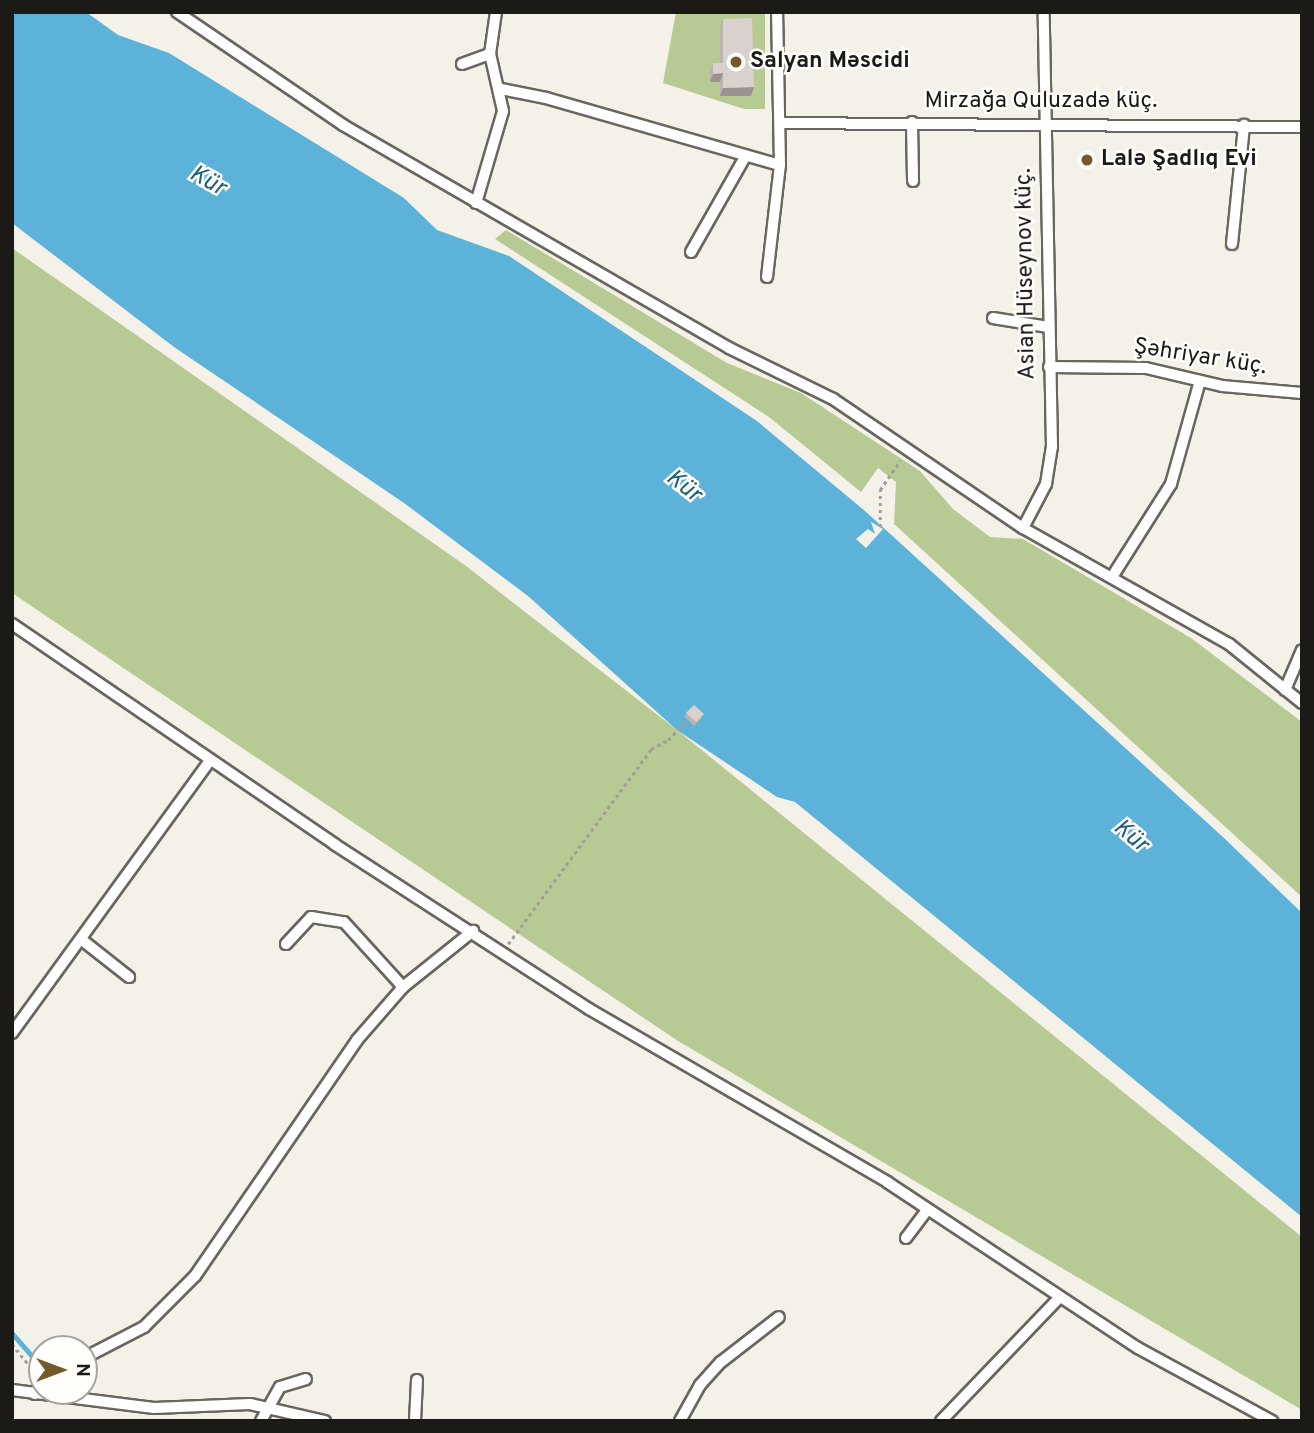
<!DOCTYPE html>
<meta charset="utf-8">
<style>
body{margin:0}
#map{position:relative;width:1314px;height:1433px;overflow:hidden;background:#f3f1e8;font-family:Overpass,sans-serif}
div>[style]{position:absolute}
.green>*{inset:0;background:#b8ca93}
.water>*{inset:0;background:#5cb2d9}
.pier>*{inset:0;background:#f3f1e8}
.stream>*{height:4.5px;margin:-2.25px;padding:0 2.25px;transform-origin:2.25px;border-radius:2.25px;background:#5cb2d9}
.path>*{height:2.5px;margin-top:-1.25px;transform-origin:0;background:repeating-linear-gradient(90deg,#a09e98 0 3.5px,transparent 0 7px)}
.roads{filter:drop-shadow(2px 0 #68665e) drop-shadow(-2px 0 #68665e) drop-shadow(0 2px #68665e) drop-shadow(0 -2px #68665e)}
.minor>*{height:10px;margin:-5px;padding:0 5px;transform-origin:5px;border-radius:5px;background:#fff}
.wall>*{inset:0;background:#bbb3b0}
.shaded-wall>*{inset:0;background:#999290}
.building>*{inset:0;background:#dad0cd}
.dots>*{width:19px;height:19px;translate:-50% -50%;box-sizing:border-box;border:4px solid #fffefa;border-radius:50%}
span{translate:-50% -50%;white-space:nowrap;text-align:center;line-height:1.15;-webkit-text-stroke:5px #fffefa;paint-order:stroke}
.poi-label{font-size:23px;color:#1b1a17;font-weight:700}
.left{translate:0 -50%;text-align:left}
.street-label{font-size:23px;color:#1b1a17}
.water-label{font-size:24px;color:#1d5f7a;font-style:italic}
.frame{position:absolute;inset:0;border:14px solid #1b1a17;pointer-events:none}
.north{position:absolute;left:28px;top:1335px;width:70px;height:70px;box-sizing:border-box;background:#fffefa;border:2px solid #a4a39f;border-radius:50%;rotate:90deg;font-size:19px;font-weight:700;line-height:28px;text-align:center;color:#1b1a17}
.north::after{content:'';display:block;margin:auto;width:24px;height:32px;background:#735a2b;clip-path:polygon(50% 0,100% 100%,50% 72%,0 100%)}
</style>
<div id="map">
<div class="green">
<i style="clip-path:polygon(676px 12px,765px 12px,765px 109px,744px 109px,663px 83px)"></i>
<i style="clip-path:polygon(506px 230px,727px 363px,801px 393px,920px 471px,953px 509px,990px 537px,1023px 539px,1191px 638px,1302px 722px,1302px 897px,894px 524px,896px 482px,878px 468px,861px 492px,769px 417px,495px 239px)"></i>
<i style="clip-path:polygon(12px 248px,466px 566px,677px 730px,1302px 1237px,1302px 1410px,678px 1041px,12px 593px)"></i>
</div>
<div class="water">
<i style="clip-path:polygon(12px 12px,86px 12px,118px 35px,169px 53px,404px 198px,437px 230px,509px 256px,757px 421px,865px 511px,1224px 838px,1302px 913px,1302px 1217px,795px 802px,777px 797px,677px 730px,528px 596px,404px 503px,174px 347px,12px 223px)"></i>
</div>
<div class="pier">
<i style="clip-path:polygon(871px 522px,883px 529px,866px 548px,856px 539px,868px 529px,875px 534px)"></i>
</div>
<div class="stream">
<i style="left:12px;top:1333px;width:45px;rotate:48.6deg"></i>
</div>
<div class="path">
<i style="left:880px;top:527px;width:37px;rotate:-90deg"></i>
<i style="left:880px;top:490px;width:36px;rotate:-56deg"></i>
<i style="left:508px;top:944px;width:242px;rotate:-53.7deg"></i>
<i style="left:651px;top:749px;width:19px;rotate:-28deg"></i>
<i style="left:668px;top:740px;width:28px;rotate:-45deg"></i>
<i style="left:12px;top:1344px;width:36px;rotate:51deg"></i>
</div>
<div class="roads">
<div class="minor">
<i style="left:177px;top:12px;width:201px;rotate:34.2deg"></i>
<i style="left:343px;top:125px;width:446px;rotate:30deg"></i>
<i style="left:729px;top:348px;width:116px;rotate:26.1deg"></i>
<i style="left:833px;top:399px;width:230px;rotate:34.2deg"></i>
<i style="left:1023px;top:528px;width:236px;rotate:29.4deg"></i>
<i style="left:1229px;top:644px;width:94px;rotate:38.9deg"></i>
<i style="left:462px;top:64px;width:30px;rotate:-20deg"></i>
<i style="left:501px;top:89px;width:46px;rotate:11.3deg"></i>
<i style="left:546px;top:98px;width:243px;rotate:16deg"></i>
<i style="left:912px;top:122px;width:59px;rotate:89deg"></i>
<i style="left:780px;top:123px;width:522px;rotate:0.44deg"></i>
<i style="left:476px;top:203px;width:96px;rotate:-73.6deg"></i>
<i style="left:503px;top:111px;width:58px;rotate:-102.8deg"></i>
<i style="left:490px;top:54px;width:42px;rotate:-81.9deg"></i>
<i style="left:1232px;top:244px;width:120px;rotate:-84.2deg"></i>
<i style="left:691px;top:252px;width:109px;rotate:-60.4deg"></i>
<i style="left:767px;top:277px;width:113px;rotate:-83.4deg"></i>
<i style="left:780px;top:165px;width:153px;rotate:-91.1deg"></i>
<i style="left:993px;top:318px;width:56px;rotate:9.3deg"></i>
<i style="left:1049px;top:367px;width:97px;rotate:0.6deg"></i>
<i style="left:1146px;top:368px;width:78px;rotate:13.3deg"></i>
<i style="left:1222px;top:386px;width:80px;rotate:5deg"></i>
<i style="left:1023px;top:528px;width:50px;rotate:-62.4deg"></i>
<i style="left:1046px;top:484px;width:37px;rotate:-81deg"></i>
<i style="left:1052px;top:447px;width:435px;rotate:-91.1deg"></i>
<i style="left:1112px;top:577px;width:110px;rotate:-57.6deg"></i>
<i style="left:1171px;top:484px;width:107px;rotate:-74.3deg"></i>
<i style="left:12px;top:624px;width:390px;rotate:34.3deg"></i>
<i style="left:334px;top:844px;width:304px;rotate:32.9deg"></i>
<i style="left:589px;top:1009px;width:345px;rotate:30.1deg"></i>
<i style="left:887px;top:1182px;width:301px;rotate:33.5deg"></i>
<i style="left:1138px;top:1348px;width:153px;rotate:28.6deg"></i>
<i style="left:1285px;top:690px;width:43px;rotate:-67deg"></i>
<i style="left:82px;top:940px;width:60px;rotate:38.2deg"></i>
<i style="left:286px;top:944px;width:37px;rotate:-47deg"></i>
<i style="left:311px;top:917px;width:33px;rotate:9deg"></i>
<i style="left:344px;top:922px;width:88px;rotate:47.8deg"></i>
<i style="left:12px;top:1033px;width:337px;rotate:-54deg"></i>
<i style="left:906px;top:1238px;width:36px;rotate:-53deg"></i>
<i style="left:84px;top:1358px;width:68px;rotate:-27.3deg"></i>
<i style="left:144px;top:1327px;width:72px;rotate:-45deg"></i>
<i style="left:195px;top:1276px;width:286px;rotate:-55.5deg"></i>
<i style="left:357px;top:1040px;width:70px;rotate:-49deg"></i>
<i style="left:403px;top:987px;width:90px;rotate:-38.7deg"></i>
<i style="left:12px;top:1390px;width:143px;rotate:7.2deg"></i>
<i style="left:154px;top:1408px;width:96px;rotate:-2.4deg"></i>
<i style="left:250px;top:1404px;width:77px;rotate:12.8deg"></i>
<i style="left:35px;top:1394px;width:15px;rotate:-62deg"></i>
<i style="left:261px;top:1421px;width:39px;rotate:-61deg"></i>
<i style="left:280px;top:1387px;width:27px;rotate:-17deg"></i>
<i style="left:415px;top:1421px;width:41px;rotate:-87.2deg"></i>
<i style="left:680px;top:1421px;width:41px;rotate:-60.9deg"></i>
<i style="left:700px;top:1385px;width:31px;rotate:-48deg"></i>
<i style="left:721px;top:1362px;width:73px;rotate:-37.8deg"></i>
<i style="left:941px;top:1421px;width:172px;rotate:-46.2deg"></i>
</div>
</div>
<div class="wall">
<i style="clip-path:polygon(723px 19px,751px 96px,720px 96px,720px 82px,710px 82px,710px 71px,713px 63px,720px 63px,720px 27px)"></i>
<i style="clip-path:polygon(686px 713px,702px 718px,694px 726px,685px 717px)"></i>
</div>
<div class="shaded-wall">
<i style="clip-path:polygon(723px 73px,720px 82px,710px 82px,713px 74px)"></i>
<i style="clip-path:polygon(754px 87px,751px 96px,720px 96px,723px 88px)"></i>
</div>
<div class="building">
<i style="clip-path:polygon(752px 18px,754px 87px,723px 88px,723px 73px,713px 74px,713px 63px,723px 63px,723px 19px)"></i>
<i style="clip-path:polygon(694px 705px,704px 714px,696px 722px,686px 713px)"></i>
</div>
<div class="dots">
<i style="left:736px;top:62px;background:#735a2b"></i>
<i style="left:1087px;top:160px;background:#735a2b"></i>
</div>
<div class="poi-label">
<span class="left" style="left:750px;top:62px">Salyan Məscidi</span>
<span class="left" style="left:1101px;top:160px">Lalə Şadlıq Evi</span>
</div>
<div class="street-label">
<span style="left:1041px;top:102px">Mirzağa Quluzadə küç.</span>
<span style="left:1027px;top:274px;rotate:-91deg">Asian Hüseynov küç.</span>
<span style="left:1200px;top:358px;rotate:9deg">Şəhriyar küç.</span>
</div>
<div class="water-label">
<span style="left:207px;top:182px;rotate:29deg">Kür</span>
<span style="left:683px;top:487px;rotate:38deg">Kür</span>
<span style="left:1130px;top:837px;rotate:40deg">Kür</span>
</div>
<div class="frame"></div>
<div class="north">N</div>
</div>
